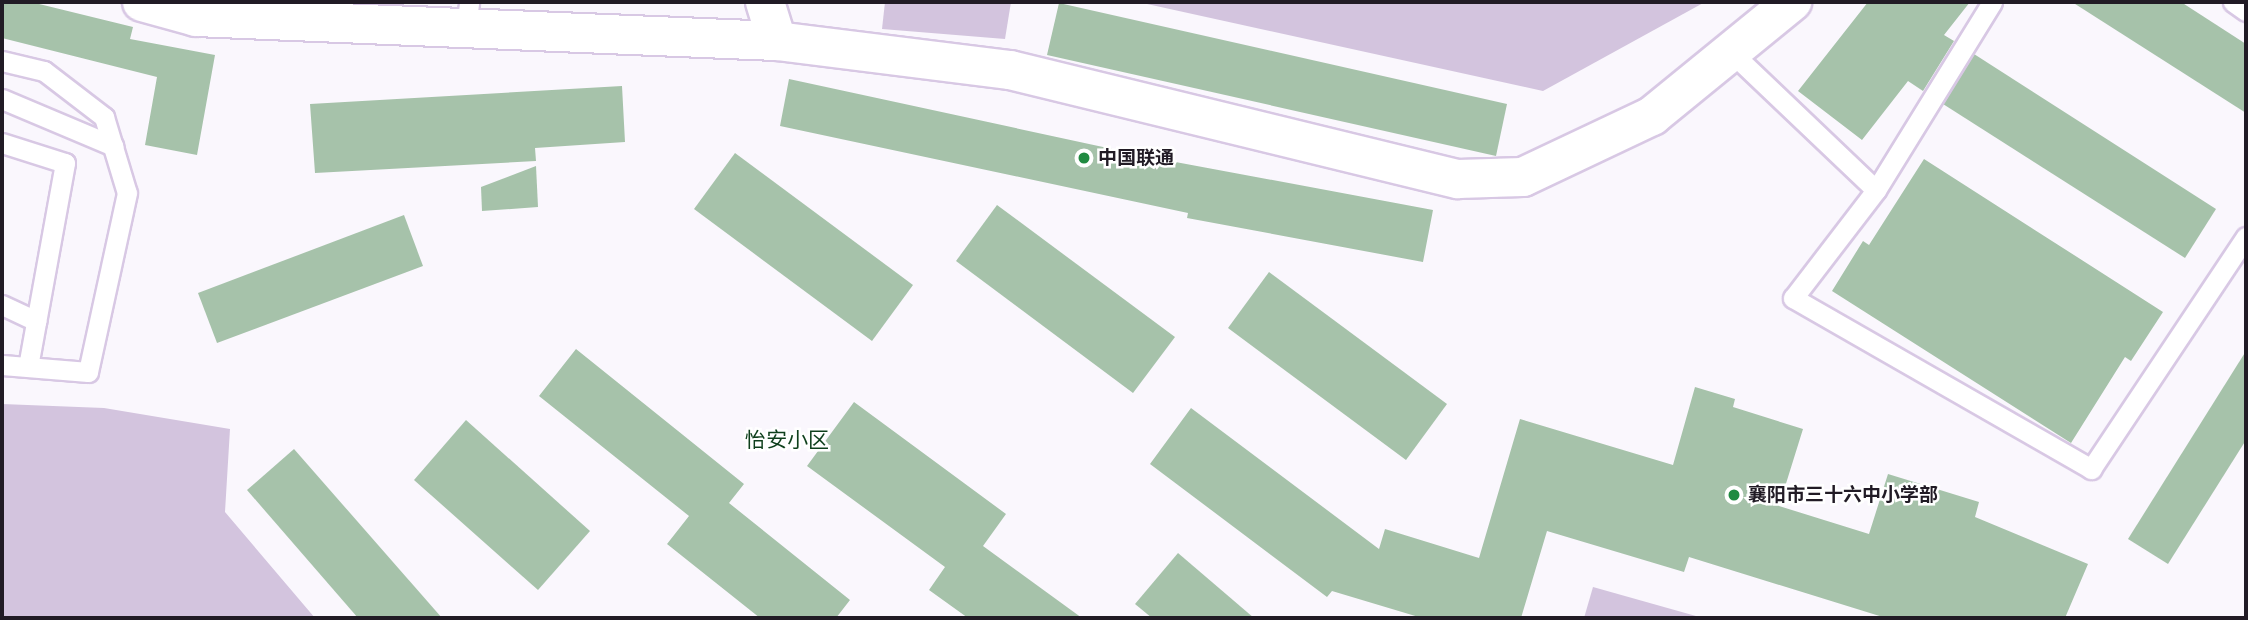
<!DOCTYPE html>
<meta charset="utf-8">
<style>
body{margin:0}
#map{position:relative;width:2248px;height:620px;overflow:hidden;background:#faf7fd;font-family:Roboto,"Noto Sans SC",sans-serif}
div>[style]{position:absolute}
.green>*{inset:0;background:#d3c4de}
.building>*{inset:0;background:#a6c2aa}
.roads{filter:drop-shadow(2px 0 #d8c8e4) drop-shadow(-2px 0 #d8c8e4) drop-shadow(0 2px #d8c8e4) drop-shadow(0 -2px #d8c8e4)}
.lane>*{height:19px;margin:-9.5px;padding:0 9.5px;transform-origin:9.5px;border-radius:9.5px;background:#fff}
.street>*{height:38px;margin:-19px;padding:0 19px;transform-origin:19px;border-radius:19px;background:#fff}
.dots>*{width:19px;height:19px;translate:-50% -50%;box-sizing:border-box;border:4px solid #fff;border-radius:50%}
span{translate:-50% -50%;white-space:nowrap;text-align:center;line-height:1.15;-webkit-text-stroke:5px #fff;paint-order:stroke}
.poi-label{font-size:19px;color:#211b25;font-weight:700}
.left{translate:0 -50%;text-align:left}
.neighbourhood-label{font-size:21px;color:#0e3f1c}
.frame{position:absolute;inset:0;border:4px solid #211b25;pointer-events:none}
</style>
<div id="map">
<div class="green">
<i style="clip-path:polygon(885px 2px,1011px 2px,1005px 39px,882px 29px)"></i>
<i style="clip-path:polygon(1138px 2px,1705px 2px,1543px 91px)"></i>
<i style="clip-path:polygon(2px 404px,104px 408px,230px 429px,225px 512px,315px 618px,2px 618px)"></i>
<i style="clip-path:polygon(1593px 587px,1703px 618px,1584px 618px)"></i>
</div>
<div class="building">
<i style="clip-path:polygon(2px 2px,31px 2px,133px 27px,130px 39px,215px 55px,197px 155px,145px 145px,157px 77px,2px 38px)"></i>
<i style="clip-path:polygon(1868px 2px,1970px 2px,1944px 35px,1954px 41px,1923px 91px,1908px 81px,1862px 140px,1798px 91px)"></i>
<i style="clip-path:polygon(2072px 2px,2181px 2px,2246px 44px,2246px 113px)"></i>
<i style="clip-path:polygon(1059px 3px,1507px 104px,1496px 156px,1047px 55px)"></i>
<i style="clip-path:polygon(1974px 54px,2216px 209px,2185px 258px,1943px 104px)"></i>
<i style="clip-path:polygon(789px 79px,1154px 158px,1433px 210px,1423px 262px,1187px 218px,1188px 213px,780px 126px)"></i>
<i style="clip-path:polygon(622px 86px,625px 142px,535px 148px,536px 161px,315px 173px,310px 104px)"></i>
<i style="clip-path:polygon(735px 153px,913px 285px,872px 341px,694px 209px)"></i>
<i style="clip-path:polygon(1924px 159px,2163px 312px,2131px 361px,2125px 357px,2071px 443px,1832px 291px,1863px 241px,1869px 245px)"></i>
<i style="clip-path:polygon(536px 166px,538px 207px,482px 211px,481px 187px)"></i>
<i style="clip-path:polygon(997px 205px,1175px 337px,1133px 393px,956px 261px)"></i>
<i style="clip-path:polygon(404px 215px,423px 266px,217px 343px,198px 293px)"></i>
<i style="clip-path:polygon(1269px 272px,1447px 404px,1406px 460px,1228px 328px)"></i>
<i style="clip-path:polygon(576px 349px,744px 484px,729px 503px,850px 600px,836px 618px,760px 618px,667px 544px,689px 516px,539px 396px)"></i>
<i style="clip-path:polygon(2246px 351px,2246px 440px,2168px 564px,2128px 539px)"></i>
<i style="clip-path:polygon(1695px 387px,1735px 399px,1733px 407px,1803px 429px,1779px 506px,1869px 534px,1888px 474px,1979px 502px,1975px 517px,2088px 564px,2065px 618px,1886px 618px,1689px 557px,1684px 572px,1547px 531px,1521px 618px,1422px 618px,1332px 591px,1327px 597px,1150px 464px,1191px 408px,1379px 549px,1385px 529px,1479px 558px,1520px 419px,1673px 465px)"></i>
<i style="clip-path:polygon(854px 402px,1006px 514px,983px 546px,1082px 618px,968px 618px,929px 590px,945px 567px,807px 466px)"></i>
<i style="clip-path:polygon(466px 420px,590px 531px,538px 590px,414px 480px)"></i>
<i style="clip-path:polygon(294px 449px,442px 618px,358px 618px,247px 490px)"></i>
<i style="clip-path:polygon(1178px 553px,1254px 618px,1152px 618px,1135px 604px)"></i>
</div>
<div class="roads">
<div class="lane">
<i style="left:2233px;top:2px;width:16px;rotate:35deg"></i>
<i style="left:466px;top:28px;width:26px;rotate:-83deg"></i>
<i style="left:1731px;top:52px;width:200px;rotate:43.6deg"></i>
<i style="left:1876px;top:190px;width:221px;rotate:-58.3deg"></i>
<i style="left:2px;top:61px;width:43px;rotate:13.4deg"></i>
<i style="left:44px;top:71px;width:76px;rotate:37.5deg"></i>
<i style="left:104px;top:117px;width:79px;rotate:73.2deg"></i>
<i style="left:127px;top:193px;width:183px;rotate:102.3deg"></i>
<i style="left:88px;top:372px;width:86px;rotate:-175.3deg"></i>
<i style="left:2px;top:99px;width:121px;rotate:22.9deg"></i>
<i style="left:2px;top:143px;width:66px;rotate:17.6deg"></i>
<i style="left:65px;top:163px;width:207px;rotate:100.3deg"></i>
<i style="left:1876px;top:190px;width:136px;rotate:127.5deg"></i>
<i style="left:1793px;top:298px;width:344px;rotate:29.8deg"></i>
<i style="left:2091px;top:469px;width:279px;rotate:-56.3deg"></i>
<i style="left:2px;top:305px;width:38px;rotate:25deg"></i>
</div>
<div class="street">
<i style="left:142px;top:2px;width:56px;rotate:15.5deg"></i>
<i style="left:196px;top:17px;width:581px;rotate:2.37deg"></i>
<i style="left:777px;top:41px;width:235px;rotate:7.1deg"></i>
<i style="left:1010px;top:70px;width:461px;rotate:13.7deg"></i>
<i style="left:1458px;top:179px;width:65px;rotate:-1.8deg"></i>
<i style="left:1523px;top:177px;width:143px;rotate:-25.3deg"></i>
<i style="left:1652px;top:116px;width:181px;rotate:-39.2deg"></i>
<i style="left:765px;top:2px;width:41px;rotate:72.9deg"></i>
</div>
</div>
<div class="dots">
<i style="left:1084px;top:158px;background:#208a41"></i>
<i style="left:1734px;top:495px;background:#208a41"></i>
</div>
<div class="poi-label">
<span class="left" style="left:1098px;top:158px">中国联通</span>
<span class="left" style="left:1748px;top:495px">襄阳市三十六中小学部</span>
</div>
<div class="neighbourhood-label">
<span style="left:787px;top:440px">怡安小区</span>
</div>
<div class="frame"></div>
</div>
